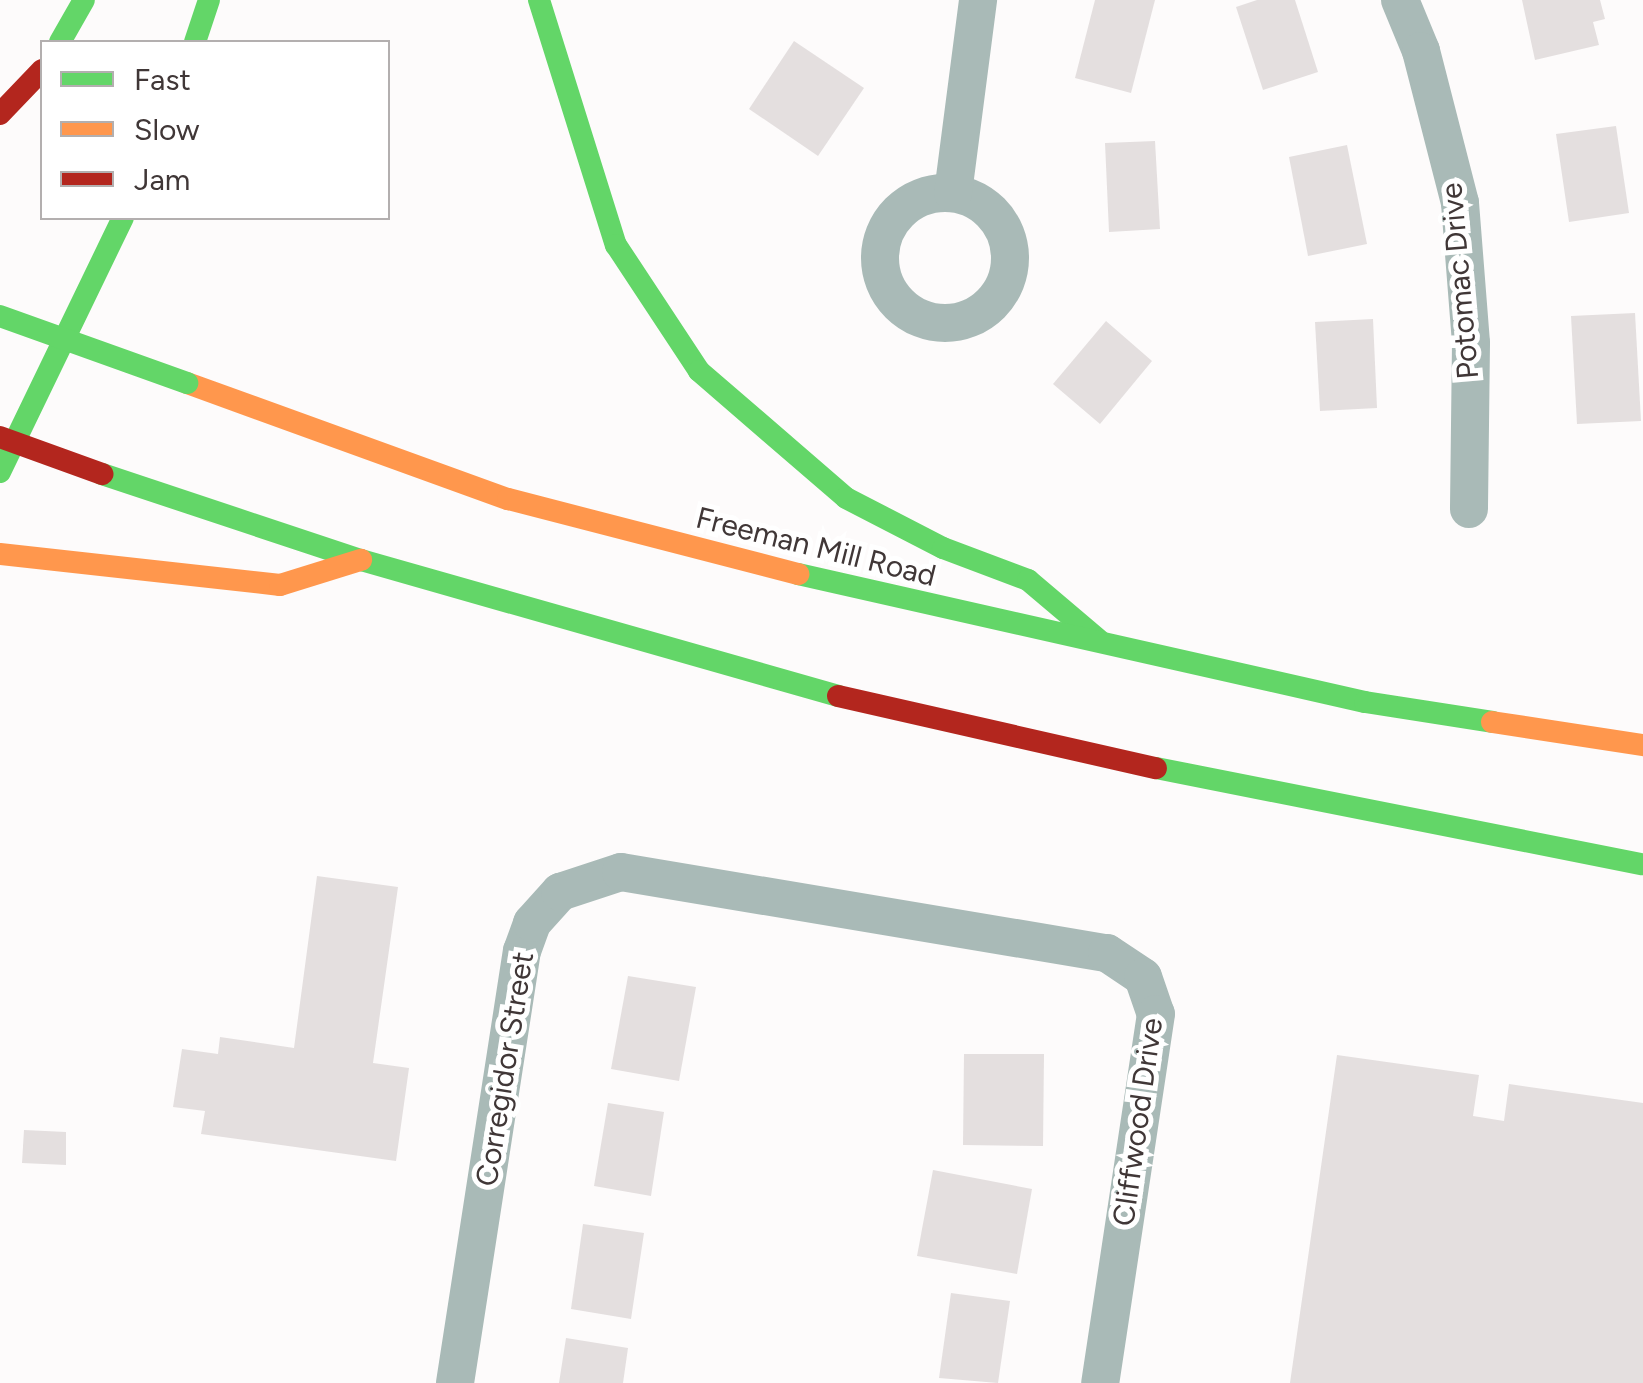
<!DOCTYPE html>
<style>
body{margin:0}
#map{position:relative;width:1643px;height:1383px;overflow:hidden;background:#fdfbfb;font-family:Figtree,sans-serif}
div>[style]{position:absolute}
.building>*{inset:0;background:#e4dfdf}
.street>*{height:38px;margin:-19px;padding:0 19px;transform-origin:19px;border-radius:19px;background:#a9bab7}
.street>.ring{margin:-19px;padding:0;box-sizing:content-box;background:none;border:38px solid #a9bab7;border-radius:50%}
.fast>*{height:22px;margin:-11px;padding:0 11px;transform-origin:11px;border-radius:11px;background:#63d668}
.slow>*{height:22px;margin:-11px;padding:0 11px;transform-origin:11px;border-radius:11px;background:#ff974d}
.jam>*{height:22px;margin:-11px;padding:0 11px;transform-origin:11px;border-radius:11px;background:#b3261e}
.fast-bridge>*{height:22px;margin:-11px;padding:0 11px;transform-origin:11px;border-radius:11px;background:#63d668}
.jam-bridge>*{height:22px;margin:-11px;padding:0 11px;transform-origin:11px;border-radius:11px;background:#b3261e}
span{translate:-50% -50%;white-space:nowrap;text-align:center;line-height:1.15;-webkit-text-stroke:10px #fff;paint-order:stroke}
.street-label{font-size:30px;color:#403737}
.legend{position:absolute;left:40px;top:40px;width:350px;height:180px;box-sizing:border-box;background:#fff;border:2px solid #b3afaf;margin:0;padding:12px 18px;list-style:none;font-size:30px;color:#403737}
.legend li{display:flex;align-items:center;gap:20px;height:50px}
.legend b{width:50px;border:2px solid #b3afaf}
</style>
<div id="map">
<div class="building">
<i style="clip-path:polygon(1095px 0,1155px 0,1131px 93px,1075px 78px)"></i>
<i style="clip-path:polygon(1257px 0,1295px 0,1318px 72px,1263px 90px,1236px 7px)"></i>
<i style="clip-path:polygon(1522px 0,1600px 0,1605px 19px,1593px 22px,1599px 45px,1535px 60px)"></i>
<i style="clip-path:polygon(794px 41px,864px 88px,818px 156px,749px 109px)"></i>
<i style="clip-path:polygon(1616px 126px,1629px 213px,1569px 222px,1556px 134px)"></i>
<i style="clip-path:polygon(1155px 141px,1160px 229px,1109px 232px,1105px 143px)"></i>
<i style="clip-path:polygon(1347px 145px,1367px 244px,1308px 256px,1289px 157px)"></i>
<i style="clip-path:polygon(1635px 313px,1641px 421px,1577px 424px,1571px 316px)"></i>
<i style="clip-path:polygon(1373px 319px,1377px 408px,1320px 411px,1315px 322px)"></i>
<i style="clip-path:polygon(1106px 321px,1152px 361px,1100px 424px,1053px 384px)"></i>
<i style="clip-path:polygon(317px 876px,398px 887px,373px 1063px,409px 1068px,396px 1161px,201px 1134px,205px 1111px,173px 1107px,182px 1049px,218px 1054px,220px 1037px,294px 1048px)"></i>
<i style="clip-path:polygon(628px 976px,696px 987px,679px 1081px,611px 1069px)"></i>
<i style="clip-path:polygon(964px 1054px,1044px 1054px,1043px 1146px,963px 1145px)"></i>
<i style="clip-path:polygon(1337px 1055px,1479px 1075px,1473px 1116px,1504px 1121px,1509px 1084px,1643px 1103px,1643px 1383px,1290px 1383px)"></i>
<i style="clip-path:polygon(608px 1103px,664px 1112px,651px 1196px,594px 1186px)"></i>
<i style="clip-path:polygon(24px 1130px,66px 1132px,66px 1165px,22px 1163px)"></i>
<i style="clip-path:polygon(933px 1170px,1032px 1189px,1017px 1274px,917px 1256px)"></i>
<i style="clip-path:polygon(583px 1224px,644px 1233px,631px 1319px,571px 1309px)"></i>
<i style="clip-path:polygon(951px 1293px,1010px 1301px,998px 1383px,939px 1378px)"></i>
<i style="clip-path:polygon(566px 1338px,628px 1348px,623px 1383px,559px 1383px)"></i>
</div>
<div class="street">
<i style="left:1400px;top:0;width:55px;rotate:67.6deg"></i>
<i style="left:1421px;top:51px;width:157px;rotate:75.6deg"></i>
<i style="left:1460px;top:203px;width:140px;rotate:85.5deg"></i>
<i style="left:1471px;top:343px;width:166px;rotate:90.7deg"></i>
<i class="ring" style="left:880px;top:193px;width:92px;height:92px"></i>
<i style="left:953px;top:193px;width:195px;rotate:-82.6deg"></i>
<i style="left:455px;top:1383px;width:437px;rotate:-81.2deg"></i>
<i style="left:522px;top:951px;width:30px;rotate:-70deg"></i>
<i style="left:532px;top:923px;width:42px;rotate:-47.9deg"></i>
<i style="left:560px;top:892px;width:64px;rotate:-18.2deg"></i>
<i style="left:621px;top:872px;width:493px;rotate:9.5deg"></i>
<i style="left:1107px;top:953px;width:43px;rotate:33.7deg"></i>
<i style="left:1143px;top:977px;width:39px;rotate:71deg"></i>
<i style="left:1156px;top:1014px;width:373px;rotate:98.6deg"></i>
</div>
<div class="fast">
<i style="left:539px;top:0;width:257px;rotate:72.6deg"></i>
<i style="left:616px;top:245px;width:151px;rotate:56.6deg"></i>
<i style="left:699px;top:371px;width:194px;rotate:40.8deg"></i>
<i style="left:846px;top:498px;width:109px;rotate:27.3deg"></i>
<i style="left:943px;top:548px;width:91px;rotate:20.6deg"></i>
<i style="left:1028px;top:580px;width:93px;rotate:40.2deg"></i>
<i style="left:60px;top:42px;width:48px;rotate:-60.3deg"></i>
<i style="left:195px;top:42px;width:44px;rotate:-71.6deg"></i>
<i style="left:0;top:472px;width:282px;rotate:-64.2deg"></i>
<i style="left:102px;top:474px;width:273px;rotate:18.4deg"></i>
<i style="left:361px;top:560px;width:496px;rotate:15.9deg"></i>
<i style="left:798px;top:574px;width:581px;rotate:12.72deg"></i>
<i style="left:1365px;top:702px;width:129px;rotate:8.9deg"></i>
<i style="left:1156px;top:768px;width:496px;rotate:11.2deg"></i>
</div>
<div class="slow">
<i style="left:187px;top:383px;width:341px;rotate:19.9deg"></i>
<i style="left:508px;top:499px;width:300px;rotate:14.5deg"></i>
<i style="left:0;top:554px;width:282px;rotate:6.3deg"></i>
<i style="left:280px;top:585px;width:85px;rotate:-17.2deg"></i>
<i style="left:1492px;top:722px;width:153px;rotate:8.7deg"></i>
</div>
<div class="jam">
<i style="left:0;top:114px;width:61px;rotate:-46.3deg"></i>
<i style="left:838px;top:696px;width:326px;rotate:12.8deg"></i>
</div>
<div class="fast-bridge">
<i style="left:0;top:316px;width:199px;rotate:19.7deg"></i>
</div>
<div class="jam-bridge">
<i style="left:0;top:437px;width:109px;rotate:19.9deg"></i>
</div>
<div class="street-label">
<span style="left:1460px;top:281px;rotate:-95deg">Potomac Drive</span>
<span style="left:816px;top:547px;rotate:14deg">Freeman Mill Road</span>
<span style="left:505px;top:1069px;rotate:-81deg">Corregidor Street</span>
<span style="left:1138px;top:1122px;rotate:-82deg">Cliffwood Drive</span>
</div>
<ul class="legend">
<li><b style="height:12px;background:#63d668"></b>Fast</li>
<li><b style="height:12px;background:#ff974d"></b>Slow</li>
<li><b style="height:12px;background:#b3261e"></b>Jam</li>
</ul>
</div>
